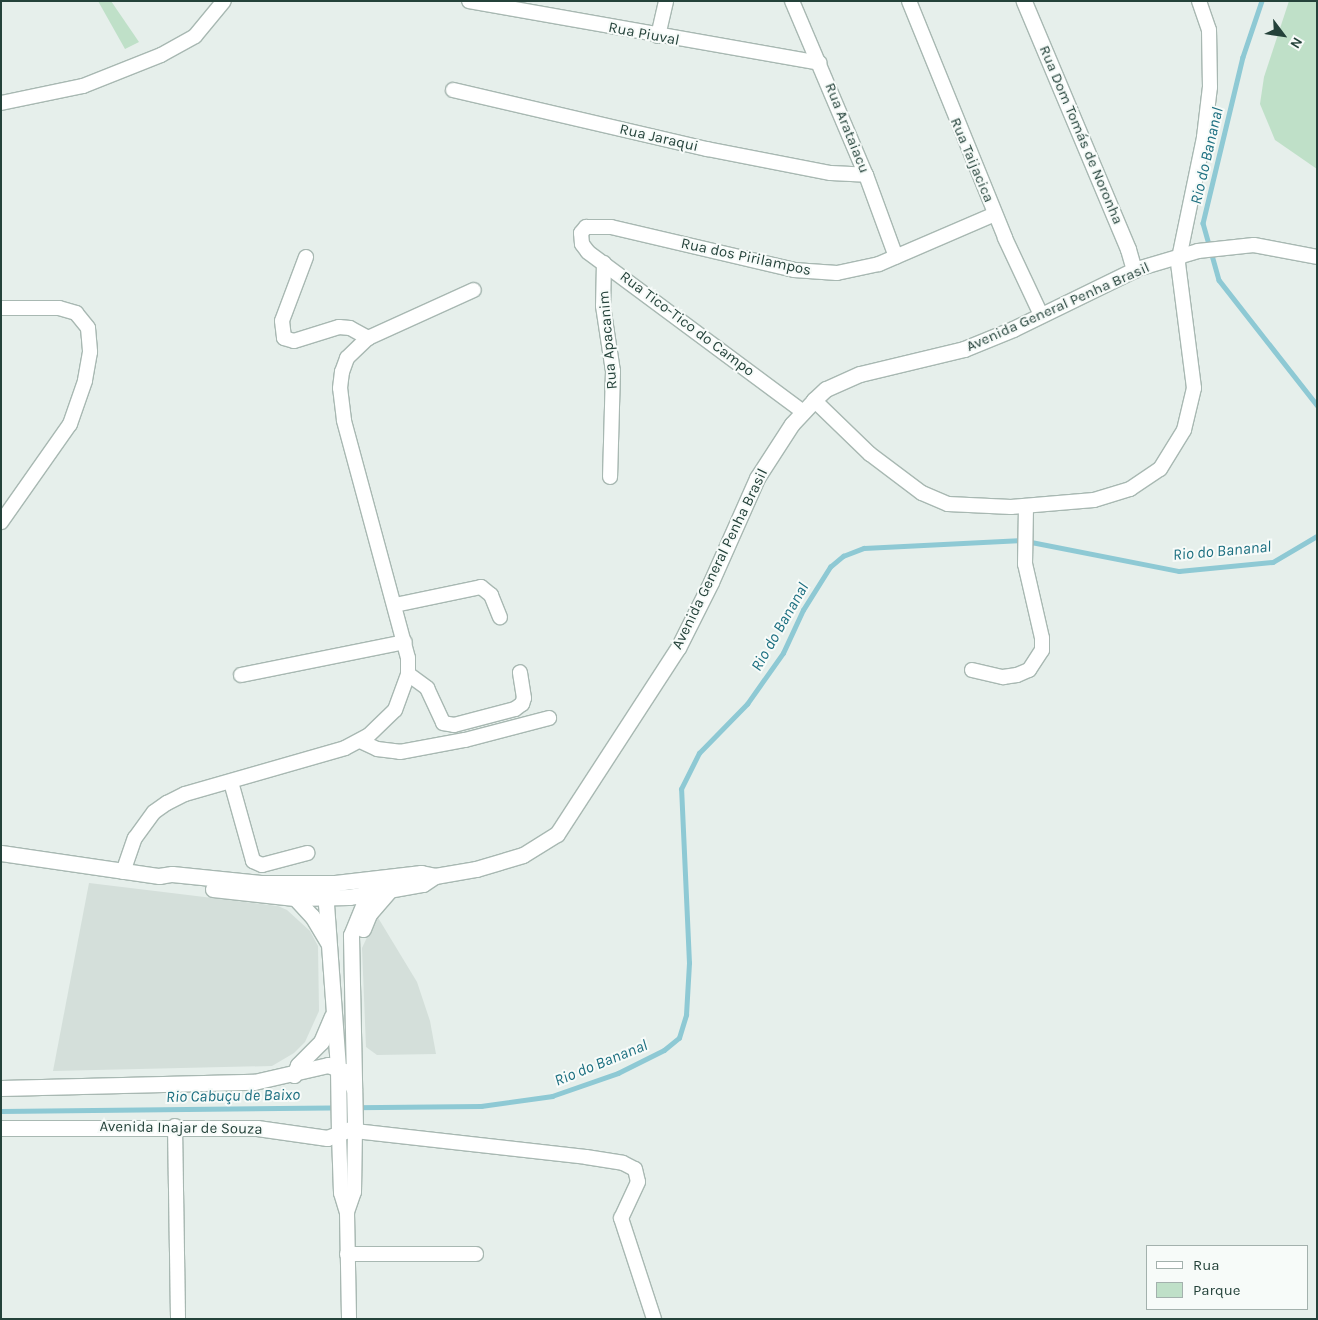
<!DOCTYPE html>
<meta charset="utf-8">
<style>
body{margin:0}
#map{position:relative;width:1318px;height:1320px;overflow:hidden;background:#e6efeb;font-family:Karla,sans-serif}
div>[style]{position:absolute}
.built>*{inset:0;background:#d4dfda}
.green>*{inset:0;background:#bfe0c8}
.stream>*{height:4.5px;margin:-2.25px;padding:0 2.25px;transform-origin:2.25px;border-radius:2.25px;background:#8ec9d4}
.roads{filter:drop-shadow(1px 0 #a8b8b2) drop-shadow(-1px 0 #a8b8b2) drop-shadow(0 1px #a8b8b2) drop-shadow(0 -1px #a8b8b2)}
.street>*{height:14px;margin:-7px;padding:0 7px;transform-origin:7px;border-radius:7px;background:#fff}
.secondary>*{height:15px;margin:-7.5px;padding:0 7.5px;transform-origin:7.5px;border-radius:7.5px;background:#fff}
span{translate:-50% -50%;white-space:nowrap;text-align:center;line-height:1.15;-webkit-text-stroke:4px #f7fbf9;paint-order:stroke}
.street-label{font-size:15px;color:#24423a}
.water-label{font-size:16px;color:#1c6f80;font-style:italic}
.frame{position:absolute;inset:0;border:2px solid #24423a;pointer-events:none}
.legend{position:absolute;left:1146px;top:1245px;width:162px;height:65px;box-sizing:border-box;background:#f7fbf9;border:1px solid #a3b1ad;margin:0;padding:6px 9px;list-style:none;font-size:15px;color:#24423a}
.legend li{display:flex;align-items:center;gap:10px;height:25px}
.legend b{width:25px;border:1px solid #a3b1ad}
.north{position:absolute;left:1258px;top:10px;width:50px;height:50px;-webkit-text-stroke:4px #f7fbf9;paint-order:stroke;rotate:121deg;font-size:14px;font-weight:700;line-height:20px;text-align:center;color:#24423a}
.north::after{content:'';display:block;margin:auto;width:18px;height:22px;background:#24423a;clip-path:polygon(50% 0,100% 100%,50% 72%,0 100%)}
</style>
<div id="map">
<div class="built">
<i style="clip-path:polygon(89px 883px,278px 906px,287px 910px,310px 931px,318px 946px,319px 1011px,305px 1042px,294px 1053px,272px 1066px,53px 1071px)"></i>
<i style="clip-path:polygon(377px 916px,417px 982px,430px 1021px,436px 1054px,377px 1055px,366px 1047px,362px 948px)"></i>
</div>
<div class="green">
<i style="clip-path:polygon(98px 1px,111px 1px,139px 42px,125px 49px)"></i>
<i style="clip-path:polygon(1289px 1px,1317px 1px,1317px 169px,1275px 140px,1260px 104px,1264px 77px)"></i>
</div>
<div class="stream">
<i style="left:1262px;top:1px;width:59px;rotate:108.7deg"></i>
<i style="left:1243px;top:57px;width:171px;rotate:103.5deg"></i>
<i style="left:1203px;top:223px;width:59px;rotate:74.3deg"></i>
<i style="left:1219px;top:280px;width:159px;rotate:51.9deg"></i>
<i style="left:1px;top:1111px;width:480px;rotate:-0.6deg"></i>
<i style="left:481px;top:1106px;width:72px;rotate:-8deg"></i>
<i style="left:552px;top:1096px;width:70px;rotate:-19.2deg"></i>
<i style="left:618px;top:1073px;width:51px;rotate:-26.6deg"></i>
<i style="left:664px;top:1050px;width:19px;rotate:-39deg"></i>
<i style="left:679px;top:1038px;width:24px;rotate:-73deg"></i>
<i style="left:686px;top:1015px;width:52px;rotate:-86.7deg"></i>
<i style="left:689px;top:963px;width:174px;rotate:-92.6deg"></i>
<i style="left:681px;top:789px;width:40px;rotate:-63.4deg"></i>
<i style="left:699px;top:753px;width:69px;rotate:-45.6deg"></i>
<i style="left:747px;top:704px;width:62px;rotate:-54.8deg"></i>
<i style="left:783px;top:653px;width:47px;rotate:-65.1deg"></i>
<i style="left:803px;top:610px;width:51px;rotate:-57.9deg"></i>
<i style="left:830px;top:567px;width:17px;rotate:-40deg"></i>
<i style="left:843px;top:556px;width:22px;rotate:-21deg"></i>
<i style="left:864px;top:548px;width:157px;rotate:-2.9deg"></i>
<i style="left:1021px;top:540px;width:161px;rotate:11.1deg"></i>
<i style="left:1179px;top:571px;width:94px;rotate:-5.5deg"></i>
<i style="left:1273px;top:562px;width:51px;rotate:-30.6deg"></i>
</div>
<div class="roads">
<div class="street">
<i style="left:469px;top:1px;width:356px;rotate:10deg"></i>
<i style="left:792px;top:1px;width:189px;rotate:67deg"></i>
<i style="left:866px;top:175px;width:87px;rotate:69.9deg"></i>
<i style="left:909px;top:1px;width:256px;rotate:67.9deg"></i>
<i style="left:1005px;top:238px;width:85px;rotate:64.9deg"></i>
<i style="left:658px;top:36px;width:36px;rotate:-77deg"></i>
<i style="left:453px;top:90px;width:261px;rotate:13.1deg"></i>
<i style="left:707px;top:149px;width:126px;rotate:11deg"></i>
<i style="left:831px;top:173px;width:35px;rotate:3deg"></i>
<i style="left:1px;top:103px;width:84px;rotate:-11.7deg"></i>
<i style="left:83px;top:86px;width:84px;rotate:-21.7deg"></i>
<i style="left:161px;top:55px;width:39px;rotate:-29deg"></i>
<i style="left:195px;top:36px;width:45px;rotate:-50.4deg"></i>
<i style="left:306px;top:257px;width:68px;rotate:110.6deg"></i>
<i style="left:282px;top:321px;width:17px;rotate:83deg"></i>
<i style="left:284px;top:338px;width:10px;rotate:17deg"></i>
<i style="left:294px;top:341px;width:47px;rotate:-17.3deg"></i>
<i style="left:339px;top:327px;width:11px;rotate:5deg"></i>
<i style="left:350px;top:328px;width:21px;rotate:29deg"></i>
<i style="left:604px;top:263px;width:43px;rotate:91.3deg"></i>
<i style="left:603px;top:306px;width:66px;rotate:81.3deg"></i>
<i style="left:613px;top:371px;width:106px;rotate:91.6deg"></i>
<i style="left:1134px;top:270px;width:67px;rotate:-16.5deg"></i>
<i style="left:1198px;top:251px;width:56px;rotate:-6.1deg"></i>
<i style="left:1254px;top:245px;width:64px;rotate:10.8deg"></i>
<i style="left:1px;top:308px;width:58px"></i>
<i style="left:59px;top:308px;width:18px;rotate:16deg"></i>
<i style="left:76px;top:313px;width:19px;rotate:51deg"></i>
<i style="left:88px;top:328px;width:24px;rotate:85deg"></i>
<i style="left:90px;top:352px;width:29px;rotate:100deg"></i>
<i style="left:85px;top:381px;width:46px;rotate:109.2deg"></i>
<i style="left:70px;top:424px;width:120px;rotate:125.1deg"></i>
<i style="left:814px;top:400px;width:78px;rotate:44deg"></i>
<i style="left:870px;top:454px;width:65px;rotate:36.9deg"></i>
<i style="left:922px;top:493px;width:28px;rotate:23deg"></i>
<i style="left:948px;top:504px;width:63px;rotate:2.7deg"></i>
<i style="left:1011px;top:507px;width:83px;rotate:-4.8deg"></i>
<i style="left:1094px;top:500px;width:38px;rotate:-17deg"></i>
<i style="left:1130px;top:489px;width:36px;rotate:-34deg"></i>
<i style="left:1160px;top:469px;width:46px;rotate:-58.4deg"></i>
<i style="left:1184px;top:430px;width:43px;rotate:-76.6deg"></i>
<i style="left:1194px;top:388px;width:126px;rotate:-97.3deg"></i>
<i style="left:1178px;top:263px;width:129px;rotate:-78.3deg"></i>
<i style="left:1204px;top:137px;width:50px;rotate:-83.2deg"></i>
<i style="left:1210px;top:87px;width:57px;rotate:-91deg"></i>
<i style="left:1209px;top:30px;width:31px;rotate:-109deg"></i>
<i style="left:802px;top:411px;width:267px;rotate:-143.4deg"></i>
<i style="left:588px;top:252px;width:10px;rotate:-127deg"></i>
<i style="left:582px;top:244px;width:11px;rotate:-95deg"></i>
<i style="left:581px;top:233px;width:8px;rotate:-50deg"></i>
<i style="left:586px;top:227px;width:25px"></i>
<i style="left:611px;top:227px;width:188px;rotate:13.2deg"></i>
<i style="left:794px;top:270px;width:43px;rotate:4deg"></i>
<i style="left:837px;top:273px;width:43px;rotate:-12.1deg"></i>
<i style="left:879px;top:264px;width:126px;rotate:-23.3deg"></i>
<i style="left:395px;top:605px;width:88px;rotate:-11.8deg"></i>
<i style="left:481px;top:587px;width:13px;rotate:39deg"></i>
<i style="left:491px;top:595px;width:24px;rotate:68deg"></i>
<i style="left:972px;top:670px;width:32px;rotate:13deg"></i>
<i style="left:1003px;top:677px;width:14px;rotate:-8deg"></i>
<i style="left:1017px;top:675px;width:13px;rotate:-23deg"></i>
<i style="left:1029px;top:670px;width:24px;rotate:-57deg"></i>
<i style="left:1042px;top:650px;width:12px;rotate:-90deg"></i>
<i style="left:1042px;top:638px;width:76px;rotate:-102.9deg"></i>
<i style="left:1025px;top:564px;width:58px;rotate:-89deg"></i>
<i style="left:408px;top:674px;width:24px;rotate:36deg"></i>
<i style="left:427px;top:688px;width:38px;rotate:65deg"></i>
<i style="left:443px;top:723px;width:11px;rotate:10deg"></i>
<i style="left:454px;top:725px;width:63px;rotate:-14.7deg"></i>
<i style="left:515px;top:709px;width:9px;rotate:-36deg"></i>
<i style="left:522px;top:704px;width:6px;rotate:-72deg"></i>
<i style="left:524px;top:698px;width:26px;rotate:-99deg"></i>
<i style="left:241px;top:675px;width:167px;rotate:-11.4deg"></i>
<i style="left:360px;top:741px;width:19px;rotate:25deg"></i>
<i style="left:377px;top:749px;width:23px;rotate:7deg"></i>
<i style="left:400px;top:752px;width:66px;rotate:-10.5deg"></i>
<i style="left:465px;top:740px;width:87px;rotate:-14.7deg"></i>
<i style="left:231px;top:782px;width:82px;rotate:74.4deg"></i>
<i style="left:253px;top:861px;width:10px;rotate:24deg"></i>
<i style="left:262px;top:865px;width:47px;rotate:-14.9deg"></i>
<i style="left:123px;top:872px;width:36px;rotate:-71deg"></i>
<i style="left:135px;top:838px;width:32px;rotate:-54deg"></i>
<i style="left:154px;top:812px;width:16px;rotate:-35deg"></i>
<i style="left:167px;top:803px;width:20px;rotate:-27deg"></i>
<i style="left:185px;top:794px;width:166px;rotate:-16deg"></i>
<i style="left:345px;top:748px;width:26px;rotate:-28deg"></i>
<i style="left:368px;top:736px;width:37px;rotate:-44deg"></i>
<i style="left:395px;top:710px;width:38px;rotate:-70deg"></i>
<i style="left:408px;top:674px;width:16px;rotate:-90deg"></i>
<i style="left:408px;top:658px;width:246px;rotate:-105.1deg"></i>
<i style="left:344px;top:420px;width:32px;rotate:-97deg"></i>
<i style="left:340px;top:388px;width:16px;rotate:-83deg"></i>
<i style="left:342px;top:372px;width:15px;rotate:-70deg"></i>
<i style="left:347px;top:358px;width:29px;rotate:-44deg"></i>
<i style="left:368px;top:338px;width:116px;rotate:-24.4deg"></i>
<i style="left:175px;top:1126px;width:193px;rotate:89.1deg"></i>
<i style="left:355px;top:1131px;width:232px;rotate:6.4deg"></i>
<i style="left:586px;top:1157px;width:37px;rotate:9deg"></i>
<i style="left:623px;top:1163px;width:13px;rotate:27deg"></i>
<i style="left:635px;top:1169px;width:13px;rotate:77deg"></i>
<i style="left:638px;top:1182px;width:40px;rotate:115deg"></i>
<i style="left:621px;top:1218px;width:106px;rotate:71.9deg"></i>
<i style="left:339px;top:1135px;width:58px;rotate:88deg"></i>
<i style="left:341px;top:1193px;width:21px;rotate:73deg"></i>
<i style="left:347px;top:1213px;width:106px;rotate:88.9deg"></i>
<i style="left:347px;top:1212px;width:21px;rotate:-71deg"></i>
<i style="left:354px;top:1192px;width:65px;rotate:-89.1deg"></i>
<i style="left:347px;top:1254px;width:129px"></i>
</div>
<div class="secondary">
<i style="left:1px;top:853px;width:160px;rotate:8.3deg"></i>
<i style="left:159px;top:876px;width:13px;rotate:-9deg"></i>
<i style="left:172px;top:874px;width:89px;rotate:5.8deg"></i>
<i style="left:261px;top:883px;width:74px"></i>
<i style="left:335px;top:883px;width:87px;rotate:-6.6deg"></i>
<i style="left:421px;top:873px;width:14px;rotate:12deg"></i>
<i style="left:435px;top:876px;width:42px;rotate:-9.7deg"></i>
<i style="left:476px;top:869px;width:49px;rotate:-16.6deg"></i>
<i style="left:523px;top:855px;width:40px;rotate:-32deg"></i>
<i style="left:557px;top:834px;width:222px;rotate:-57deg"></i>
<i style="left:678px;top:648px;width:74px;rotate:-63.4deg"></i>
<i style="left:711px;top:582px;width:114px;rotate:-66.1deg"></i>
<i style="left:757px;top:478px;width:64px;rotate:-57.1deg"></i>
<i style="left:792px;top:424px;width:33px;rotate:-47deg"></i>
<i style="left:814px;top:400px;width:16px;rotate:-43deg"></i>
<i style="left:826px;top:389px;width:37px;rotate:-24deg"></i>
<i style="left:860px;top:374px;width:107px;rotate:-13.5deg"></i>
<i style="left:964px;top:349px;width:53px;rotate:-22.2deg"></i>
<i style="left:1013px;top:329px;width:135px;rotate:-26deg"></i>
<i style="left:1134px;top:270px;width:22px;rotate:-106deg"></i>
<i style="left:1128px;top:249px;width:269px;rotate:-112.8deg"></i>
<i style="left:213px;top:889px;width:82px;rotate:6.3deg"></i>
<i style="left:295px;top:898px;width:54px;rotate:-1.1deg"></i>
<i style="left:349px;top:897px;width:75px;rotate:-10deg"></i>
<i style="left:423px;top:884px;width:14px;rotate:-34deg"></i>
<i style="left:332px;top:889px;width:16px;rotate:112deg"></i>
<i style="left:326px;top:904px;width:165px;rotate:85.8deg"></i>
<i style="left:338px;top:1069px;width:66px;rotate:89.1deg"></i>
<i style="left:295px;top:898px;width:25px;rotate:47deg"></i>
<i style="left:312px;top:916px;width:31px;rotate:59deg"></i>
<i style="left:363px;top:929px;width:16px;rotate:-68deg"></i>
<i style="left:369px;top:914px;width:30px;rotate:-49deg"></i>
<i style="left:294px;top:1075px;width:11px;rotate:-68deg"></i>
<i style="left:298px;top:1065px;width:33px;rotate:-45deg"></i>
<i style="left:321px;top:1042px;width:28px;rotate:-67deg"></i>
<i style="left:1px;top:1088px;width:253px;rotate:-1.4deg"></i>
<i style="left:254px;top:1082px;width:76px;rotate:-12.9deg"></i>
<i style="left:328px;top:1065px;width:17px;rotate:21deg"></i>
<i style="left:344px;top:1071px;width:21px;rotate:61deg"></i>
<i style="left:1px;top:1128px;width:256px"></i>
<i style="left:257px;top:1128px;width:71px;rotate:8.1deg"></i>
<i style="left:327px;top:1138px;width:30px;rotate:-21deg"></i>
<i style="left:355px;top:1127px;width:192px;rotate:-91.2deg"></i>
<i style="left:351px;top:935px;width:42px;rotate:-67.7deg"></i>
<i style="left:367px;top:896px;width:15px;rotate:-98deg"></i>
</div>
</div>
<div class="street-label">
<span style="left:644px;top:34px;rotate:11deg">Rua Piuval</span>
<span style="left:847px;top:128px;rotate:68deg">Rua Arataiacu</span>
<span style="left:1081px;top:135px;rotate:67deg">Rua Dom Tomás de Noronha</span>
<span style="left:659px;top:138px;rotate:13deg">Rua Jaraqui</span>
<span style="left:972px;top:160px;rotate:67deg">Rua Taijacica</span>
<span style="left:746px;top:257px;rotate:12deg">Rua dos Pirilampos</span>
<span style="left:1058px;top:307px;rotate:-24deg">Avenida General Penha Brasil</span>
<span style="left:687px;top:324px;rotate:37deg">Rua Tico-Tico do Campo</span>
<span style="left:608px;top:340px;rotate:-95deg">Rua Apacanim</span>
<span style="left:720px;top:559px;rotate:-64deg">Avenida General Penha Brasil</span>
<span style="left:181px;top:1128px;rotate:1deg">Avenida Inajar de Souza</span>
</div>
<div class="water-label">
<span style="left:1207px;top:156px;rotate:-77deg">Rio do Bananal</span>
<span style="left:1222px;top:551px;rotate:-5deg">Rio do Bananal</span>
<span style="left:780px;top:627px;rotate:-60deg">Rio do Bananal</span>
<span style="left:601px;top:1063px;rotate:-22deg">Rio do Bananal</span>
<span style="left:233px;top:1096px;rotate:-1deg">Rio Cabuçu de Baixo</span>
</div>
<div class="frame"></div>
<ul class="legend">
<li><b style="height:6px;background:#fff"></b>Rua</li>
<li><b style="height:14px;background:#bfe0c8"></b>Parque</li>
</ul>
<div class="north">N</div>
</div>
